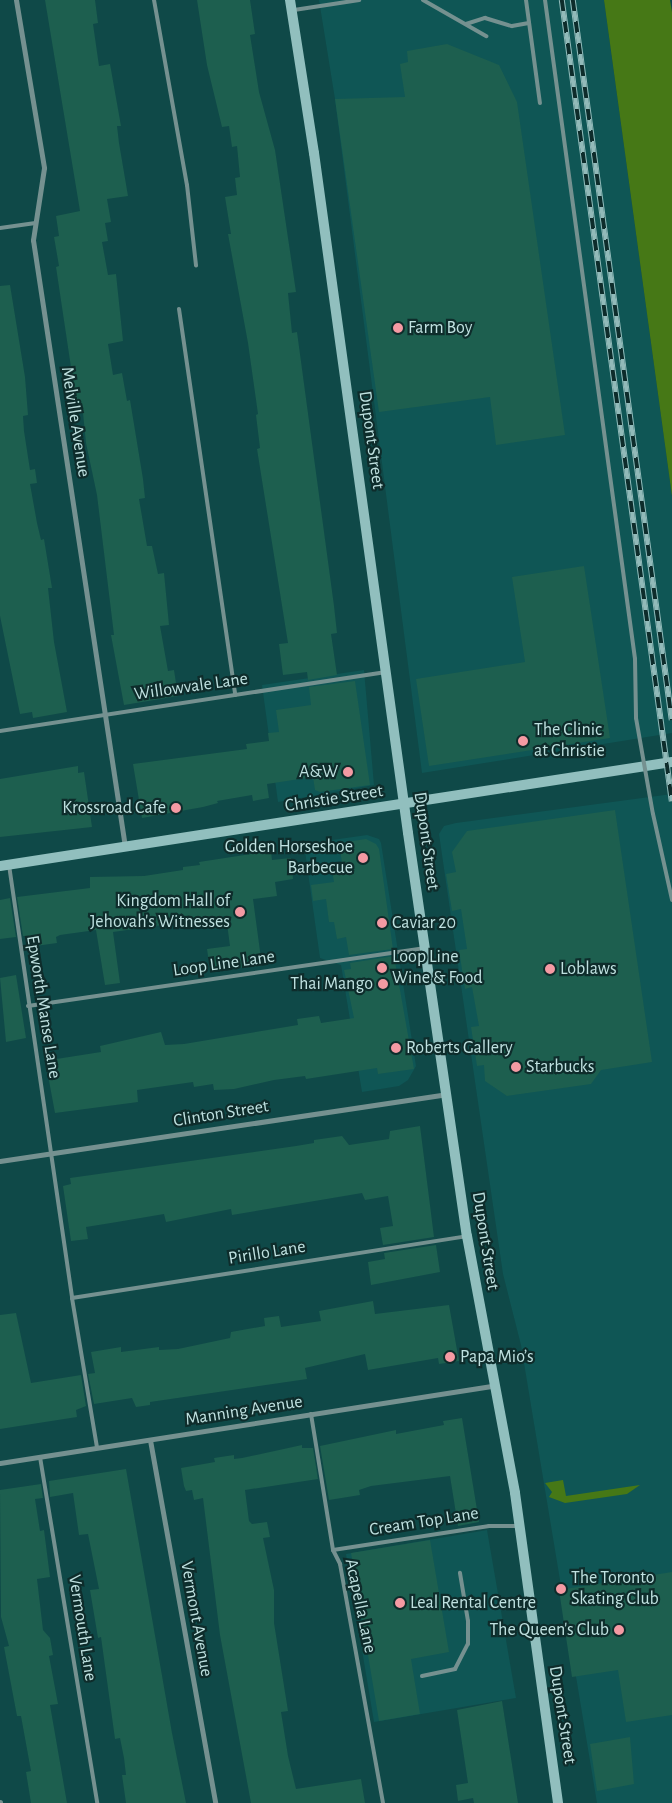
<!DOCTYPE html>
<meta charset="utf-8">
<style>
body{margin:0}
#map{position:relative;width:672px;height:1803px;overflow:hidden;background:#0f4948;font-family:"Alegreya Sans",sans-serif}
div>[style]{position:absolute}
.built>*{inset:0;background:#0f5655}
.green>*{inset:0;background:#467816}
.building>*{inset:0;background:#1d5f4f}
.lane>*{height:4px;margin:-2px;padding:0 2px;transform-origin:2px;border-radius:2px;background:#759190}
.street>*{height:5px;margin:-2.5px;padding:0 2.5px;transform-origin:2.5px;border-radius:2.5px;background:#759190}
.secondary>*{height:10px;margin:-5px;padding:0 5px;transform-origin:5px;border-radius:5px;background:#91bfbe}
.rail>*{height:5.5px;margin-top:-2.75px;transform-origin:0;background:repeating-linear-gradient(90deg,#0e2c2b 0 11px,#92bab9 0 22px);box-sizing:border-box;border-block:1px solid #92bab9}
.lane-bridge>*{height:4px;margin:-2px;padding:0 2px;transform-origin:2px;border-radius:2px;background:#759190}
.dots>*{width:14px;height:14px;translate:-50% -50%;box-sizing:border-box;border:2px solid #0e2c2b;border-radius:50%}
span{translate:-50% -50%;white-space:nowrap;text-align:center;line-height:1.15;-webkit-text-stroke:4.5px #0e2c2b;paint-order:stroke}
.poi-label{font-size:18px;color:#bfe1e0}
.left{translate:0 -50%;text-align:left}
.right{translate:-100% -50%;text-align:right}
.street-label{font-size:18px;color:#bfe1e0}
</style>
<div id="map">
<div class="built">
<i style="clip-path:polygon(319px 0,604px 0,672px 496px,672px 733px,422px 773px,335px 99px)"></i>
<i style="clip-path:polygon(364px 670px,374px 785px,278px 802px,262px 685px)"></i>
<i style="clip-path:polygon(672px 794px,672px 1803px,597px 1803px,521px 1345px,503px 1274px,439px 834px,444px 826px,456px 823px)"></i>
<i style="clip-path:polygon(367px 835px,379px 839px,381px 843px,416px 1066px,408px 1080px,399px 1086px,362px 1092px,341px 965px,320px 958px,304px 844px)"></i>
<i style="clip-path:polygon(487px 1530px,516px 1698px,374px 1722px,346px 1554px)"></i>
</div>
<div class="green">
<i style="clip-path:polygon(604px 0,670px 0,672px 12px,672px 496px)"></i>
<i style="clip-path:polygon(563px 1480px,566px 1496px,640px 1485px,627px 1494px,565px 1503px,549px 1497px,552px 1492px,545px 1483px)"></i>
</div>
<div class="building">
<i style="clip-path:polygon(45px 0,95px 0,98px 23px,93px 24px,99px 66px,110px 64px,121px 126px,117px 126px,119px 143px,128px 196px,107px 199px,111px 222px,105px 223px,108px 241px,102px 242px,108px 275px,116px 274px,123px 341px,108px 344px,113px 375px,122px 373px,127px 401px,130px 400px,143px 479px,145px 498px,139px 499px,147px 546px,152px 546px,158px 574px,164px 573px,169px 625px,160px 626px,168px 671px,174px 670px,178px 696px,124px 705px,111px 635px,114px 635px,97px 495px,86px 443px,83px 413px,78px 414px,56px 267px,59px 266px,54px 237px,59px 236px,56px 216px,80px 211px)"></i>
<i style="clip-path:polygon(197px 0,250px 0,255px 34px,250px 35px,259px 92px,275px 150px,296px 292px,288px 293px,292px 333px,297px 332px,334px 606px,337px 633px,331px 634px,337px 675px,308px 680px,307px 672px,283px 675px,279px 644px,288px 643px,257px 449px,260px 448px,256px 415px,258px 414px,248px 343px,228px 234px,231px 234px,225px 197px,237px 195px,235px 178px,240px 177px,237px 146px,232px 147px,229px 126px,222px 127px,207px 65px)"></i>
<i style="clip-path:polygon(447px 44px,499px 65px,517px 102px,565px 435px,496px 445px,490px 397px,379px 412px,335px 99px,405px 97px,400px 64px,408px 62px,407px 51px)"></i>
<i style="clip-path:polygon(10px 285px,25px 377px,28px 415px,23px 416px,24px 431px,30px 470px,35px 469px,37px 483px,30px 484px,37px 523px,41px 540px,44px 539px,52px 588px,48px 588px,54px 642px,67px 712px,33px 718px,32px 712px,20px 714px,0 616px,0 286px)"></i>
<i style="clip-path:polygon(584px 566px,610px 738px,429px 766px,416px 679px,525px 662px,512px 577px)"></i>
<i style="clip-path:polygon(355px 681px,370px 785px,320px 792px,315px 790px,313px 777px,267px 784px,269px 798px,253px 801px,252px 795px,217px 801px,218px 803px,203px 807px,142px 818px,133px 764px,247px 749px,246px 744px,269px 741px,268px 733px,279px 732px,276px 710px,311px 705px,309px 687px)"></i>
<i style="clip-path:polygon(78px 766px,78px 773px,84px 772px,92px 827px,0 837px,0 779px)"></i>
<i style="clip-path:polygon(615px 810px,652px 1062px,601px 1070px,591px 1084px,507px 1096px,485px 1081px,484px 1065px,477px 1066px,471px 1027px,479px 1026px,472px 987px,465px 989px,459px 950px,467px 949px,461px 909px,452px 911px,446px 874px,456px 872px,452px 852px,467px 831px)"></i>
<i style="clip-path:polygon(366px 839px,376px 844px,379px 849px,393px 949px,349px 955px,346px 937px,337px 939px,334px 922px,329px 922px,326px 899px,313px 901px,311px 885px,334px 882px,331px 865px,342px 863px,339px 843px)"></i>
<i style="clip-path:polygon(271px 851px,272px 860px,291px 858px,293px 879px,275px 882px,277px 896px,253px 899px,262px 966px,210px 970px,207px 949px,230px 946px,226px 916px,113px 932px,120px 983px,105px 985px,96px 930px,60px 935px,56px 937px,57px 943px,28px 947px,26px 936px,23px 936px,17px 897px,90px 888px,90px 877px,144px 876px,183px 870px,183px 867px,200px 865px,199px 862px)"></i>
<i style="clip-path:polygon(10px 898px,16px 937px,0 939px,0 900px)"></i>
<i style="clip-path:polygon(394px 956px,414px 1069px,378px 1074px,377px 1068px,306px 1079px,305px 1076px,274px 1080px,234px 1089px,214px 1090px,213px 1084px,194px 1087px,193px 1082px,137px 1090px,138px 1102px,55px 1113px,47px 1070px,52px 1069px,50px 1060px,101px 1052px,100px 1046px,161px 1032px,165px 1045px,184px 1044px,298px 1025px,297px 1019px,319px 1016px,321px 1023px,354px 1018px,344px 970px,351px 969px,350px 963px)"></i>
<i style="clip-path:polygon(16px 975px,26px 1038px,6px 1042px,0 978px)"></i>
<i style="clip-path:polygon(420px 1126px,434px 1237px,383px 1245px,380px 1228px,393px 1226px,388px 1196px,365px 1200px,362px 1193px,232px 1215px,231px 1209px,166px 1222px,164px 1214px,117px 1222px,86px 1227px,88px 1239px,71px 1241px,63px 1186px,71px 1184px,70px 1178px,296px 1146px,314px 1143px,314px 1140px,342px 1136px,349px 1145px,389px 1139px,390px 1131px)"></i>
<i style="clip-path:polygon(436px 1245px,440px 1272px,371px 1285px,368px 1262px,385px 1259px,384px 1253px)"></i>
<i style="clip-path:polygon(373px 1301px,375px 1314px,449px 1305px,459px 1361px,439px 1364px,438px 1358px,368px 1370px,365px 1354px,305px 1368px,307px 1379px,150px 1402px,150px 1405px,136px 1407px,132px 1398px,94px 1404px,88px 1374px,95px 1373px,91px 1352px,121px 1347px,121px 1352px,159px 1347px,159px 1350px,178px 1349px,230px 1338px,231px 1332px,265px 1326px,264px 1318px,279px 1316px,281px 1327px,321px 1321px,319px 1311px)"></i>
<i style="clip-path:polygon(16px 1313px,31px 1383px,81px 1375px,86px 1406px,76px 1410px,77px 1417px,0 1429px,0 1315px)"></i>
<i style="clip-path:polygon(462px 1418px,479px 1522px,458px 1526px,450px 1476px,371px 1486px,359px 1490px,360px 1495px,329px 1500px,320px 1446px,396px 1430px,396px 1434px,444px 1425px,443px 1421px)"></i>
<i style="clip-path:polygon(302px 1445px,302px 1448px,313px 1448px,318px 1479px,245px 1490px,249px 1521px,252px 1524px,267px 1522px,270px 1537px,263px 1538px,274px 1590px,274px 1623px,288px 1711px,281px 1712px,288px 1756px,296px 1789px,361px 1779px,365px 1803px,251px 1803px,220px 1635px,203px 1498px,194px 1500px,192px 1490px,186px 1491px,184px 1486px,181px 1468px,215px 1462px,214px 1458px,234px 1455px,234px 1459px,242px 1458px)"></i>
<i style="clip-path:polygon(126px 1469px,172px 1733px,186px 1803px,126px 1803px,122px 1775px,126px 1775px,124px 1758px,120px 1738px,115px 1739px,101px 1637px,98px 1638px,90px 1590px,99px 1589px,88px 1534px,79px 1535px,73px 1493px,50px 1497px,49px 1481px)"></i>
<i style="clip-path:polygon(41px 1484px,43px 1498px,35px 1499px,40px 1531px,44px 1530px,50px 1577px,37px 1579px,43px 1630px,50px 1638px,53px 1655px,49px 1656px,58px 1704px,50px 1705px,67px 1803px,31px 1803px,26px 1772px,31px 1771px,21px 1716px,17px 1716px,4px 1647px,9px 1646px,1px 1617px,0 1490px)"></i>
<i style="clip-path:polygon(430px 1540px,449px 1652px,411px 1659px,420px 1714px,379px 1721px,351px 1553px)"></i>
<i style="clip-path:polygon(672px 1572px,672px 1715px,626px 1722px,618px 1670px,572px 1677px,559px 1590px)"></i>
<i style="clip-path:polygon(502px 1701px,518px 1803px,474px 1803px,473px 1798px,458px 1801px,456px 1785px,468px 1783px,457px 1710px)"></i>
<i style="clip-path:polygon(630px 1737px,634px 1784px,597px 1791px,590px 1744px)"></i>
</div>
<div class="lane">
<i style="left:154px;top:0;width:188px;rotate:79.9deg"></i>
<i style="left:187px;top:185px;width:81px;rotate:83.6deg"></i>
<i style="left:423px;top:0;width:73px;rotate:29.7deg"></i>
<i style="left:526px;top:0;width:104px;rotate:82.3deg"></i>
<i style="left:545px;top:0;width:665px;rotate:82.22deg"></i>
<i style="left:635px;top:659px;width:59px;rotate:89deg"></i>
<i style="left:294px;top:10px;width:66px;rotate:-8.7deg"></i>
<i style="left:466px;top:24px;width:20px;rotate:-18deg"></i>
<i style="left:485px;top:18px;width:28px;rotate:17deg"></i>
<i style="left:512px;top:26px;width:17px;rotate:-10deg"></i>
<i style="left:0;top:228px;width:34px;rotate:-8deg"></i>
<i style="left:179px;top:309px;width:390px;rotate:81.7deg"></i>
<i style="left:0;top:731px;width:389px;rotate:-8.7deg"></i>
<i style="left:653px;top:814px;width:88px;rotate:77.5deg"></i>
<i style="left:9px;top:865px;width:438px;rotate:81.7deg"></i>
<i style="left:72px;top:1298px;width:152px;rotate:80.5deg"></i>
<i style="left:28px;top:1006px;width:400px;rotate:-8.3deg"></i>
<i style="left:72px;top:1298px;width:400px;rotate:-8.9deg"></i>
<i style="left:311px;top:1414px;width:138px;rotate:80.8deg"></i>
<i style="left:333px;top:1550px;width:16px;rotate:63deg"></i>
<i style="left:340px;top:1564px;width:243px;rotate:79.8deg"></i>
<i style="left:40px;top:1457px;width:351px;rotate:80.6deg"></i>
<i style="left:333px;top:1550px;width:158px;rotate:-8.7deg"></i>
<i style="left:489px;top:1526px;width:30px"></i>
<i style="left:422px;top:1676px;width:34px;rotate:-12deg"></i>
<i style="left:455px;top:1669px;width:28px;rotate:-63deg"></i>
<i style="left:468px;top:1644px;width:23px;rotate:-90deg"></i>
<i style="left:468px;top:1621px;width:49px;rotate:-99.5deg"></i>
</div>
<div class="street">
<i style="left:16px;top:0;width:170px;rotate:80.5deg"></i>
<i style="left:44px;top:168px;width:73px;rotate:98.7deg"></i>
<i style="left:33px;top:240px;width:614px;rotate:81.38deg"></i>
<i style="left:0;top:1161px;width:451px;rotate:-8.5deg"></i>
<i style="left:150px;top:1440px;width:369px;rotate:79.8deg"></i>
<i style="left:0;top:1463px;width:499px;rotate:-8.9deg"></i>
<i style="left:0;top:1802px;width:1px;rotate:90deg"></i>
</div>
<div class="secondary">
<i style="left:290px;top:0;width:155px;rotate:81.1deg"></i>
<i style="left:314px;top:153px;width:686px;rotate:82.13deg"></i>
<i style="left:408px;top:833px;width:407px;rotate:81.7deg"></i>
<i style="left:467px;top:1236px;width:261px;rotate:79.4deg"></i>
<i style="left:515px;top:1493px;width:313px;rotate:82.1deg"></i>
<i style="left:0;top:866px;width:680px;rotate:-8.8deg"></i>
</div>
<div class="rail">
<i style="left:562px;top:0;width:809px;rotate:82.18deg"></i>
<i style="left:573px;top:0;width:727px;rotate:82.17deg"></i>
</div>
<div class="lane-bridge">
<i style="left:636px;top:718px;width:97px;rotate:80deg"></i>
</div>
<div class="dots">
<i style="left:398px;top:328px;background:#f49aa3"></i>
<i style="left:523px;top:741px;background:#f49aa3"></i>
<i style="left:348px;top:772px;background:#f49aa3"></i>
<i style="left:176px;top:808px;background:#f49aa3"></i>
<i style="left:363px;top:858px;background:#f49aa3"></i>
<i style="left:240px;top:912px;background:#f49aa3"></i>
<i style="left:382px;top:923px;background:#f49aa3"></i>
<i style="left:382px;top:968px;background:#f49aa3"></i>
<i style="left:550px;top:969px;background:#f49aa3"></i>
<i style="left:383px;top:984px;background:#f49aa3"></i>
<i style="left:396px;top:1048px;background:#f49aa3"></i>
<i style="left:516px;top:1067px;background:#f49aa3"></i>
<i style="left:450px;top:1357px;background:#f49aa3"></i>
<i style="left:561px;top:1589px;background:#f49aa3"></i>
<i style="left:400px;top:1603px;background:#f49aa3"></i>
<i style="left:619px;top:1630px;background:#f49aa3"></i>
</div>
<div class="poi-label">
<span class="left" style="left:408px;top:328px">Farm Boy</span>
<span class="left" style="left:534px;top:741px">The Clinic<br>at Christie</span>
<span class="right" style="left:338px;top:772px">A&amp;W</span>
<span class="right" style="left:166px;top:808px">Krossroad Cafe</span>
<span class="right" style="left:353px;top:858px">Golden Horseshoe<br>Barbecue</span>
<span class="right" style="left:230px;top:912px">Kingdom Hall of<br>Jehovah's Witnesses</span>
<span class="left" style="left:392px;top:923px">Caviar 20</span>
<span class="left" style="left:392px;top:968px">Loop Line<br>Wine &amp; Food</span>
<span class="left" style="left:560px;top:969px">Loblaws</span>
<span class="right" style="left:373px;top:984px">Thai Mango</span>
<span class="left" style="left:406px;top:1048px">Roberts Gallery</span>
<span class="left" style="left:526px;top:1067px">Starbucks</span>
<span class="left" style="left:460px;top:1357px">Papa Mio’s</span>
<span class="left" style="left:571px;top:1589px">The Toronto<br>Skating Club</span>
<span class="left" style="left:410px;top:1603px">Leal Rental Centre</span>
<span class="right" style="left:609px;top:1630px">The Queen's Club</span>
</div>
<div class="street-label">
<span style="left:75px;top:422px;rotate:81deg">Melville Avenue</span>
<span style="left:371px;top:440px;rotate:82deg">Dupont Street</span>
<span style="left:191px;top:687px;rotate:-8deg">Willowvale Lane</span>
<span style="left:334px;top:799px;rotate:-9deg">Christie Street</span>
<span style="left:426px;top:841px;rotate:82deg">Dupont Street</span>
<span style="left:224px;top:964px;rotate:-8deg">Loop Line Lane</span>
<span style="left:43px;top:1007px;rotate:81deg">Epworth Manse Lane</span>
<span style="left:221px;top:1114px;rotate:-9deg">Clinton Street</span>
<span style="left:485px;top:1241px;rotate:81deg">Dupont Street</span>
<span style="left:267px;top:1253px;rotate:-9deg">Pirillo Lane</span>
<span style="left:244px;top:1411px;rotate:-9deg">Manning Avenue</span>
<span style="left:424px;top:1522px;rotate:-9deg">Cream Top Lane</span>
<span style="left:360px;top:1606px;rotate:78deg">Acapella Lane</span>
<span style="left:196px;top:1619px;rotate:80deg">Vermont Avenue</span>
<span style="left:82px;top:1628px;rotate:81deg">Vermouth Lane</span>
<span style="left:562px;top:1715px;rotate:81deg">Dupont Street</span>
</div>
</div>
